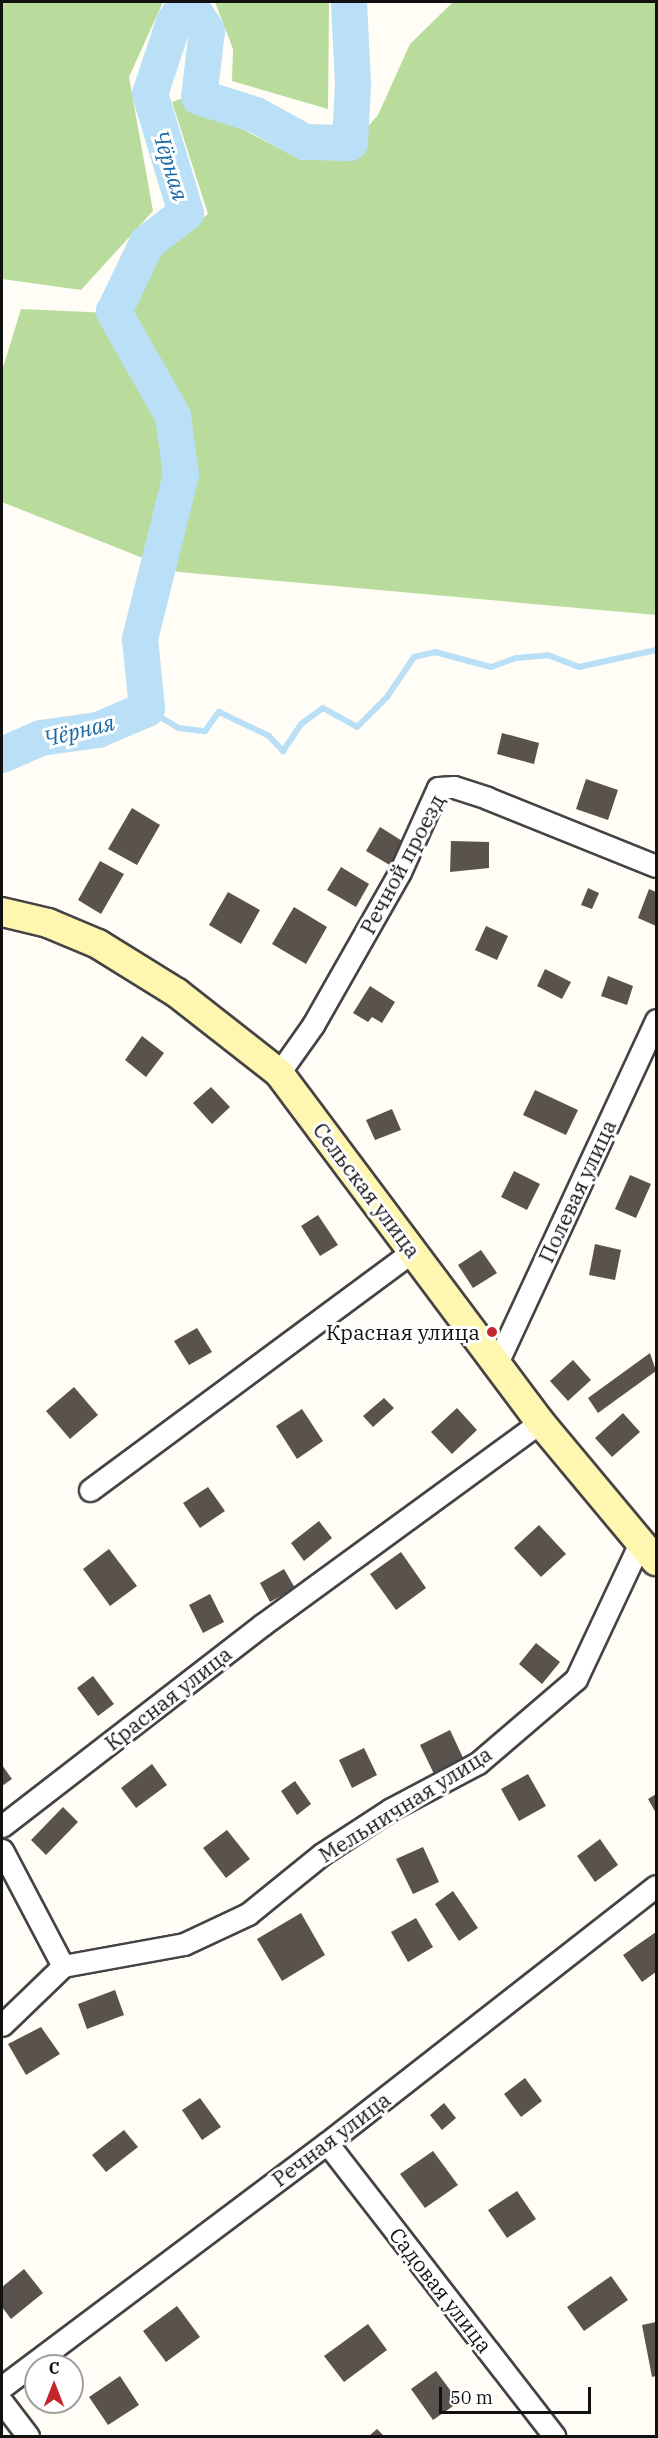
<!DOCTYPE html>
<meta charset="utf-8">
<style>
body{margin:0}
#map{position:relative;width:658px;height:2438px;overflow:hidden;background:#fffdf5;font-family:"IBM Plex Serif",serif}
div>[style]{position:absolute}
.forest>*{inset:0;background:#b9dc9c}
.stream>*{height:6px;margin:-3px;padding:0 3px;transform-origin:3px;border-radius:3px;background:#b9e0f7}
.river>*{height:36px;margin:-18px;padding:0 18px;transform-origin:18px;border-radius:18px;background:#b9e0f7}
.building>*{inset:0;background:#5a524d}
.roads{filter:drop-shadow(2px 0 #444) drop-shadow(-2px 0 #444) drop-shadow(0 2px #444) drop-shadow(0 -2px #444)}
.minor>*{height:21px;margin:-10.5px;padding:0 10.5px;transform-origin:10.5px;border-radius:10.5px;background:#fff}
.secondary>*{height:28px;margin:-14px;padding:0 14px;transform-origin:14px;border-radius:14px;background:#fff6b0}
.dots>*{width:16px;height:16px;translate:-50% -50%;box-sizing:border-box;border:3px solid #fff;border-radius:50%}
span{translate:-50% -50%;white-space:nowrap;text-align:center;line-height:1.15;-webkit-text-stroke:6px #fff;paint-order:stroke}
.street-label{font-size:21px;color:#111}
.poi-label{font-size:21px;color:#111}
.right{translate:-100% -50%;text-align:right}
.water-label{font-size:22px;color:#1768a6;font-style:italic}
.frame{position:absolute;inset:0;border:3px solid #111;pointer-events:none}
.north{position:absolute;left:24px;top:2354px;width:60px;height:60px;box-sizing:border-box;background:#fff;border:2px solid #a0a0a0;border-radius:50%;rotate:0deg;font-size:16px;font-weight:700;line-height:24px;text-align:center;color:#111}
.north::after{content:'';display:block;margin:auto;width:21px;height:27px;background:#c4262e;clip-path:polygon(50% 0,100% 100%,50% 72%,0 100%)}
.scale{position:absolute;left:439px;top:2387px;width:152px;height:27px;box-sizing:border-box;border:3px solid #111;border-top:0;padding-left:8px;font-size:18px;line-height:21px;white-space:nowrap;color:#111;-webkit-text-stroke:4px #fff;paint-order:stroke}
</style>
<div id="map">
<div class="forest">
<i style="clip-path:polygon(2px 2px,163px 2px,129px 77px,153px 211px,81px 290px,2px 279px)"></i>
<i style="clip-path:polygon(215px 2px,329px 2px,328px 109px,232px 81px,233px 49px)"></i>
<i style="clip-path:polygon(453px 2px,656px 2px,656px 615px,178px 572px,2px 502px,2px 371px,21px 309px,132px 314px,159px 253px,208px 214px,172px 102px,183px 98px,301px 160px,339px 160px,378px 115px,410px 44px)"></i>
</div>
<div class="stream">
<i style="left:147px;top:709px;width:37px;rotate:31deg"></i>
<i style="left:179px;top:728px;width:26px;rotate:7deg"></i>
<i style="left:205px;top:731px;width:24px;rotate:-54deg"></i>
<i style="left:219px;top:712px;width:55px;rotate:25.6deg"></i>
<i style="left:269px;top:736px;width:21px;rotate:47deg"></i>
<i style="left:283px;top:751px;width:32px;rotate:-56deg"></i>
<i style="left:301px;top:724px;width:27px;rotate:-36deg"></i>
<i style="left:323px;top:708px;width:39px;rotate:29deg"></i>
<i style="left:357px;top:727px;width:42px;rotate:-45deg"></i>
<i style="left:387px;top:697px;width:48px;rotate:-56deg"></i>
<i style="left:414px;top:657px;width:22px;rotate:-13deg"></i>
<i style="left:435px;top:652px;width:58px;rotate:15deg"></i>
<i style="left:491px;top:667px;width:27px;rotate:-20deg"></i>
<i style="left:516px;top:658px;width:32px;rotate:-5deg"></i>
<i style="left:548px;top:655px;width:33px;rotate:21deg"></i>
<i style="left:579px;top:667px;width:79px;rotate:-12.4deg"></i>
</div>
<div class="river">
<i style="left:2px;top:755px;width:43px;rotate:-23.6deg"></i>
<i style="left:41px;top:738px;width:58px;rotate:-8deg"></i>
<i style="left:98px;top:730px;width:53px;rotate:-23.2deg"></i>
<i style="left:147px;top:709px;width:70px;rotate:-95.7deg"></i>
<i style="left:140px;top:639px;width:169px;rotate:-76deg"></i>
<i style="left:181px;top:475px;width:60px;rotate:-97.7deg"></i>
<i style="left:173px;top:416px;width:120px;rotate:-119.6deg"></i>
<i style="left:114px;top:312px;width:76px;rotate:-64.4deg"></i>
<i style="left:147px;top:243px;width:49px;rotate:-37.6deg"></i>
<i style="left:186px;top:213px;width:124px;rotate:-106.8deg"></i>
<i style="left:150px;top:94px;width:76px;rotate:-71.6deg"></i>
<i style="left:174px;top:22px;width:14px;rotate:-56deg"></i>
<i style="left:182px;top:10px;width:13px;rotate:13deg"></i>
<i style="left:195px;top:13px;width:22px;rotate:56deg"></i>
<i style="left:207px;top:31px;width:66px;rotate:96.9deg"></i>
<i style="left:199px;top:97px;width:60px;rotate:17.5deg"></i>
<i style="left:256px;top:115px;width:56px;rotate:28.9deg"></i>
<i style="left:305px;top:142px;width:45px;rotate:1.3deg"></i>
<i style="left:350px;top:143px;width:59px;rotate:-87.1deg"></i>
<i style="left:353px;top:84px;width:82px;rotate:-92.8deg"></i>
</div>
<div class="building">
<i style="clip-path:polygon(502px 733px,539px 743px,534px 764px,497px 754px)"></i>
<i style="clip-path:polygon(586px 779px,618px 790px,608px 820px,576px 809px)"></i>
<i style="clip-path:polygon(132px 808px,160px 825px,137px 865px,108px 849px)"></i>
<i style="clip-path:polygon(380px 827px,407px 844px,393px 867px,366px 851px)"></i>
<i style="clip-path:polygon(451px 841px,489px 842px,489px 868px,450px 872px)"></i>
<i style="clip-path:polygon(100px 861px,124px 874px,101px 914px,78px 900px)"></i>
<i style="clip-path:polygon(341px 867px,369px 884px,356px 907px,327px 890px)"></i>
<i style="clip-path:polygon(588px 888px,599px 893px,592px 909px,581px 905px)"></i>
<i style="clip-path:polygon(649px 889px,656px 892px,656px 926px,638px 918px)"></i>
<i style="clip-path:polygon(228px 892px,260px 910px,241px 944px,209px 925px)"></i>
<i style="clip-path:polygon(294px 907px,327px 927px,306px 964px,272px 944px)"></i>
<i style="clip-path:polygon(486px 926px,508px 936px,497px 960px,475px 950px)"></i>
<i style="clip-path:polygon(545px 969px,571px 982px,562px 999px,537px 986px)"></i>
<i style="clip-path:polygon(608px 976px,633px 986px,627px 1005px,601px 996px)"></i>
<i style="clip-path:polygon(370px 986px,395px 1002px,382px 1023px,372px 1017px,368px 1022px,353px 1013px)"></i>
<i style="clip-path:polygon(142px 1036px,164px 1053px,146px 1077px,125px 1060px)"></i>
<i style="clip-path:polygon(211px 1087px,230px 1107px,212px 1124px,193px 1103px)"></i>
<i style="clip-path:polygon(535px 1090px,578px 1110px,566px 1135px,523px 1115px)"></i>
<i style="clip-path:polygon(392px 1109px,401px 1130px,375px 1140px,366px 1120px)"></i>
<i style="clip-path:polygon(514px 1171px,540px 1184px,527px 1210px,501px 1197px)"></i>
<i style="clip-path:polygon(630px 1175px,651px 1184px,636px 1218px,615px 1209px)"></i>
<i style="clip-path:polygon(318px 1215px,338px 1245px,320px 1256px,301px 1226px)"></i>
<i style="clip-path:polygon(595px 1244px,621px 1250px,615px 1280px,589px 1275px)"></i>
<i style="clip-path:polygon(481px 1250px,497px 1273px,473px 1288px,458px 1265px)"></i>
<i style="clip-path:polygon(197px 1328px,212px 1352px,189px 1365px,174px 1341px)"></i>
<i style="clip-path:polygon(650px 1353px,656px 1371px,598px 1413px,588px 1398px)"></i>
<i style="clip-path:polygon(573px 1360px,591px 1380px,568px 1401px,550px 1381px)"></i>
<i style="clip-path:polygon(74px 1387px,98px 1415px,70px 1439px,46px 1411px)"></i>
<i style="clip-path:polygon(384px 1398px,394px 1408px,373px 1427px,363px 1416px)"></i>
<i style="clip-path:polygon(457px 1408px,477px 1430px,452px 1454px,431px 1432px)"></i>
<i style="clip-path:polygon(302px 1409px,323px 1441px,297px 1459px,276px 1426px)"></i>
<i style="clip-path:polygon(623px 1413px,640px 1432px,612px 1457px,595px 1438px)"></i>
<i style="clip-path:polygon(208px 1487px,225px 1511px,200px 1528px,183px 1503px)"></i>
<i style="clip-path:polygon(319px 1521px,332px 1538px,304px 1561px,291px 1543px)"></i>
<i style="clip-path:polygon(539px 1525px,566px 1554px,541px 1577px,514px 1548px)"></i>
<i style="clip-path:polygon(109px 1549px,137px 1586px,110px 1606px,83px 1569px)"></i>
<i style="clip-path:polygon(401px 1552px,426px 1588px,396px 1610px,370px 1574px)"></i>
<i style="clip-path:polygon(284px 1569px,295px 1588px,270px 1602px,260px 1583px)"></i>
<i style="clip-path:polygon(210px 1594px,224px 1622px,203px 1633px,189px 1605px)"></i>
<i style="clip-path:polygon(536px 1643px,560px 1662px,542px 1684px,519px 1664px)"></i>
<i style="clip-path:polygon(93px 1676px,114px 1704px,98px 1716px,77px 1688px)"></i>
<i style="clip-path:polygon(450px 1730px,465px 1762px,435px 1776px,420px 1745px)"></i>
<i style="clip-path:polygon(364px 1748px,377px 1775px,352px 1788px,339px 1760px)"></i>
<i style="clip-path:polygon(152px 1764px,167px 1785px,136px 1808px,121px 1788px)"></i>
<i style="clip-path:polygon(2px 1765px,12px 1779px,2px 1786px)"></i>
<i style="clip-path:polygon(528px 1774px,546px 1806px,519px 1821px,501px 1789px)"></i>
<i style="clip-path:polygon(295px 1781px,311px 1804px,297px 1815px,281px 1791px)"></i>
<i style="clip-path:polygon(656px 1794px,656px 1813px,648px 1799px)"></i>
<i style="clip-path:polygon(63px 1807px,78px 1822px,46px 1855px,31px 1840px)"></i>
<i style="clip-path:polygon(227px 1830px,250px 1859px,226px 1878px,203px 1848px)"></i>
<i style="clip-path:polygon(600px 1839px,618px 1865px,595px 1882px,577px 1856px)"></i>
<i style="clip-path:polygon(423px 1847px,439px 1882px,413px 1894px,396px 1859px)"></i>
<i style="clip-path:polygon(453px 1891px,478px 1928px,459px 1941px,435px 1904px)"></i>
<i style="clip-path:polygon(301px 1913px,325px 1955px,282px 1981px,257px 1939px)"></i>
<i style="clip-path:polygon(416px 1918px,433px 1947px,408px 1962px,391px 1932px)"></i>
<i style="clip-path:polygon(656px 1932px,656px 1972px,642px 1982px,623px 1955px)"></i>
<i style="clip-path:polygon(115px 1990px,124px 2015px,87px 2029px,78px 2004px)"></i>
<i style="clip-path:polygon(41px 2027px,60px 2054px,26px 2075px,8px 2044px)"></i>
<i style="clip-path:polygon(525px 2078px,542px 2101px,521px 2117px,504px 2094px)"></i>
<i style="clip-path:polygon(200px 2098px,221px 2127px,202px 2140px,182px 2110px)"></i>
<i style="clip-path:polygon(444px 2103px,456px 2118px,442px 2130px,430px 2115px)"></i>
<i style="clip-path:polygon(124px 2130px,138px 2147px,106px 2172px,92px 2155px)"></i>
<i style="clip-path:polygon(433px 2151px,458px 2185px,425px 2208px,400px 2174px)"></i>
<i style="clip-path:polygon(517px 2191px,536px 2219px,507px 2238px,488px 2210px)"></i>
<i style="clip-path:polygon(24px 2269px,43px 2293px,11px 2319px,2px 2307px,2px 2287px)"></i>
<i style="clip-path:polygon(611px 2276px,628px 2300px,584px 2331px,567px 2307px)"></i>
<i style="clip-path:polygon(177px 2306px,200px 2337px,166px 2362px,143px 2331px)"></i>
<i style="clip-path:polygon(656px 2322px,656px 2376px,652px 2377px,642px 2325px)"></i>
<i style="clip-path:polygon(368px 2324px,387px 2350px,344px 2382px,324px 2356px)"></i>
<i style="clip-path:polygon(436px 2371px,459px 2402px,433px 2420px,411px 2389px)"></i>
<i style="clip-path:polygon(120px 2376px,139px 2405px,108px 2425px,89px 2397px)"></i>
<i style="clip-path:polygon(377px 2429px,384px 2436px,369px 2436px)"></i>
</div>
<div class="roads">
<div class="minor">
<i style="left:279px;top:1073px;width:59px;rotate:-54.7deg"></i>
<i style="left:313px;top:1025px;width:176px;rotate:-60.4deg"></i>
<i style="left:400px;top:872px;width:92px;rotate:-65.7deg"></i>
<i style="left:438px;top:788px;width:16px;rotate:-4deg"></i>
<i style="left:454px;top:787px;width:35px;rotate:18deg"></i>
<i style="left:487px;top:798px;width:182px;rotate:21.9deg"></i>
<i style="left:497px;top:1363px;width:378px;rotate:-65.1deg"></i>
<i style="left:90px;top:1490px;width:402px;rotate:-36.5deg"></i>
<i style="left:2px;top:1826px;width:329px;rotate:-37.7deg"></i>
<i style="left:262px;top:1625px;width:344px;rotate:-36.1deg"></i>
<i style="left:2px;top:1850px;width:131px;rotate:62.3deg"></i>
<i style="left:2px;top:2025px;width:85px;rotate:-44deg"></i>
<i style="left:63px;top:1966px;width:123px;rotate:-10.3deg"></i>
<i style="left:184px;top:1944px;width:71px;rotate:-25.1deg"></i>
<i style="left:248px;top:1914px;width:95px;rotate:-39deg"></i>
<i style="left:322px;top:1854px;width:82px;rotate:-33.1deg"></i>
<i style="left:391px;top:1809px;width:98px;rotate:-27.9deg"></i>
<i style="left:478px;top:1763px;width:129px;rotate:-40.6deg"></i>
<i style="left:576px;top:1679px;width:150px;rotate:-64.8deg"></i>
<i style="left:327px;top:2143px;width:371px;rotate:52.2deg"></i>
<i style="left:2px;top:2387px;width:406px;rotate:-36.9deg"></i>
<i style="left:327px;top:2143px;width:417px;rotate:-38deg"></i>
<i style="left:2px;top:2402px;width:43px;rotate:52.6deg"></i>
</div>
<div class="secondary">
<i style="left:2px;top:912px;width:47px;rotate:13.4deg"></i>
<i style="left:48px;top:923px;width:54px;rotate:22.8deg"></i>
<i style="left:98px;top:944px;width:93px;rotate:31.8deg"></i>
<i style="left:177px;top:993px;width:130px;rotate:38.1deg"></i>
<i style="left:279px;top:1073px;width:436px;rotate:53.2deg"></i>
<i style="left:540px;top:1422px;width:181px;rotate:50.2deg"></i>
</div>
</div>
<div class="dots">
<i style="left:492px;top:1332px;background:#c4262e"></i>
</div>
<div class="street-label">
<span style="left:402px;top:864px;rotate:-62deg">Речной проезд</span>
<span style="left:367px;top:1190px;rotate:53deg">Сельская улица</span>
<span style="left:577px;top:1191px;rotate:-65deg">Полевая улица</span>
<span style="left:168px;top:1698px;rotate:-38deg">Красная улица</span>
<span style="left:405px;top:1804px;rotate:-32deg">Мельничная улица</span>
<span style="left:331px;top:2139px;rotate:-37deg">Речная улица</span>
<span style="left:441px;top:2290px;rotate:52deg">Садовая улица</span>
</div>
<div class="poi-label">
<span class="right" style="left:480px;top:1332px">Красная улица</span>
</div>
<div class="water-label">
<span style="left:171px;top:165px;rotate:73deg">Чёрная</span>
<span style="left:79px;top:730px;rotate:-14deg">Чёрная</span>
</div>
<div class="frame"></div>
<div class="north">С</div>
<div class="scale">50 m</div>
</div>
